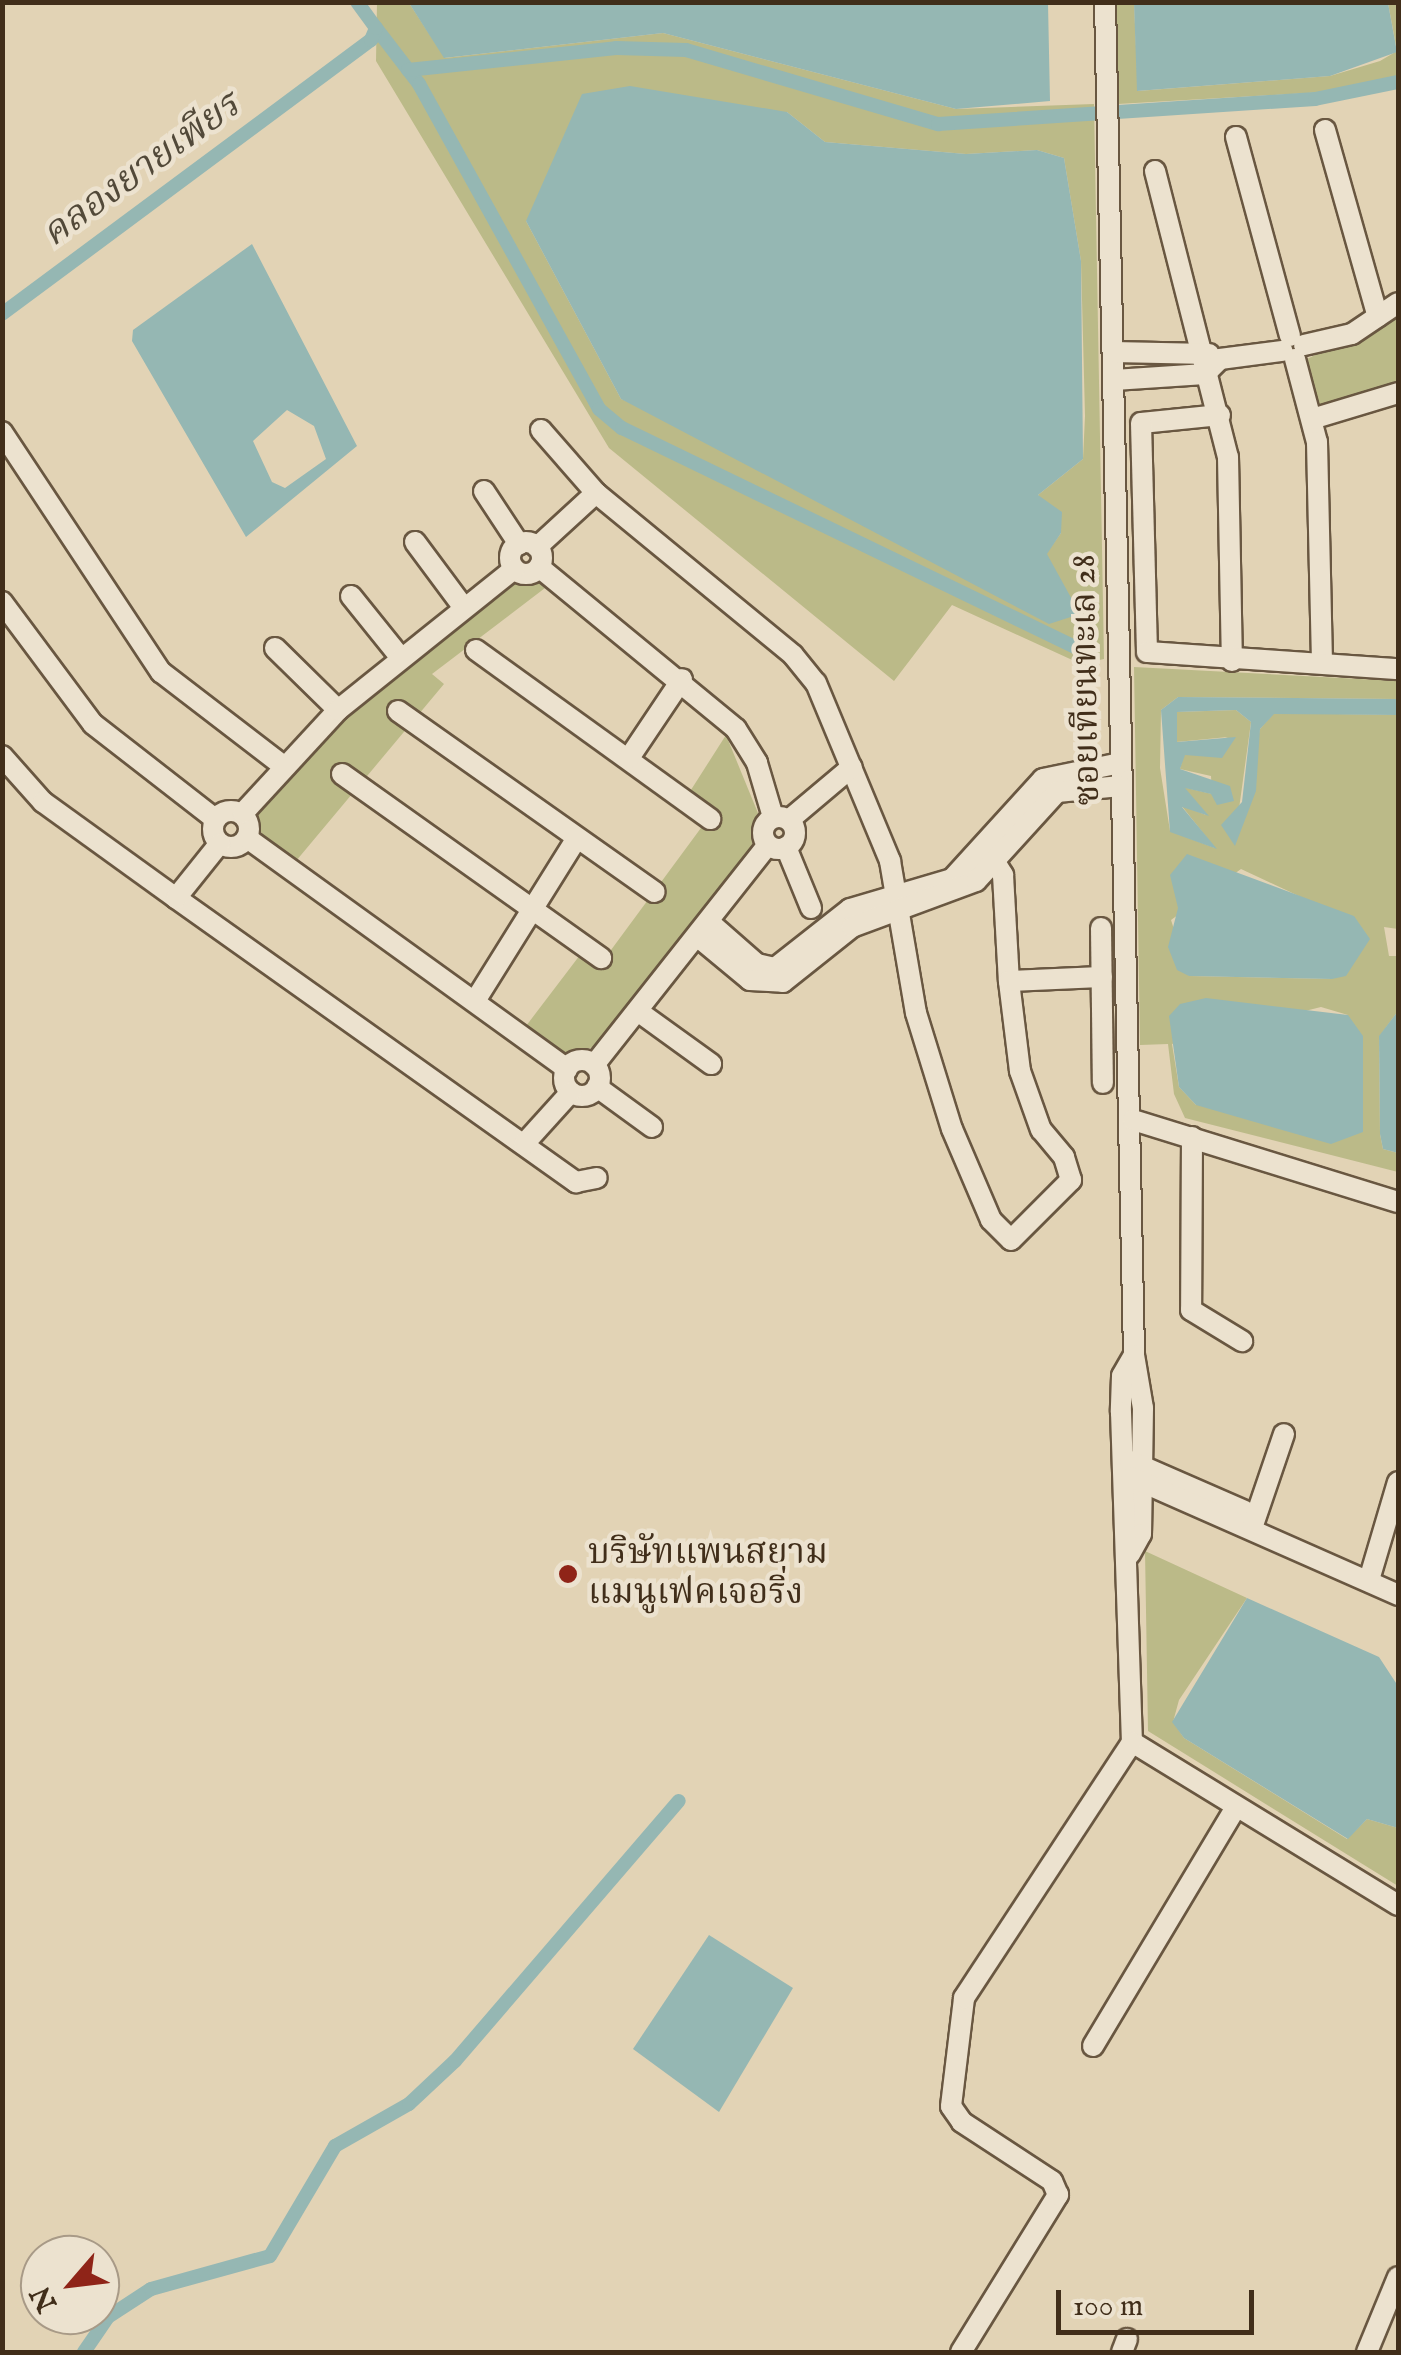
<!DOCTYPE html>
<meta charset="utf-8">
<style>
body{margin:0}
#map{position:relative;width:1401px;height:2355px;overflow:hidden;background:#e2d3b5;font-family:"IM FELL English","Noto Serif Thai",serif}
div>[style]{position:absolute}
.green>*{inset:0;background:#bbba88}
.water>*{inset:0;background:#95b7b3}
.canal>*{height:14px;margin:-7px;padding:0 7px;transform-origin:7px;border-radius:7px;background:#95b7b3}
.roads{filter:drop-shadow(2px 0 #695741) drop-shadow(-2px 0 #695741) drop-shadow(0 2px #695741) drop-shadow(0 -2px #695741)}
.minor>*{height:20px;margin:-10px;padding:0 10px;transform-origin:10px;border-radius:10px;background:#ece2cf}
.minor>.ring{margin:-10px;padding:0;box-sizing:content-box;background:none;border:20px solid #ece2cf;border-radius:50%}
.dots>*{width:28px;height:28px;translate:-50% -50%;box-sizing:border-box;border:5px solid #ece2cf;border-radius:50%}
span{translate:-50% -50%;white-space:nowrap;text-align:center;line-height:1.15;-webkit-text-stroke:9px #ece2cf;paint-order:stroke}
.street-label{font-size:35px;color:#412e1a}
.poi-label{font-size:35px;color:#412e1a}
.left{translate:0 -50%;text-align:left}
.water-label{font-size:38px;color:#524939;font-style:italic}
.frame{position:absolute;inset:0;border:5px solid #412e1a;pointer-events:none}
.north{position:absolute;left:20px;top:2235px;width:100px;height:100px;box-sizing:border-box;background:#ece2cf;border:2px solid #a89a87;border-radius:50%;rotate:242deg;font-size:28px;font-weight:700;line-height:40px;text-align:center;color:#412e1a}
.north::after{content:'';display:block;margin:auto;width:35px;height:45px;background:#8f2418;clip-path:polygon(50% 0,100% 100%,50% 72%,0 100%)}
.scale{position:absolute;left:1056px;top:2290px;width:198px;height:45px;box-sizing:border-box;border:5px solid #412e1a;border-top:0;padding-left:12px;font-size:30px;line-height:35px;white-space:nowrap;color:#412e1a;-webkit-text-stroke:8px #ece2cf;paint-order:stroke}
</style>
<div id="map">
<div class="green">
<i style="clip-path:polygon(evenodd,377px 3px,409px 3px,445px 58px,663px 33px,956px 109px,1094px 104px,1104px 659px,1081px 664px,952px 605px,894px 681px,609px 448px,376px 61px,377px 3px,787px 112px,825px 142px,966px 154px,1037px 150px,1064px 158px,1081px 261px,1085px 416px,1083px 459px,1038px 495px,1061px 533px,1046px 554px,621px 399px,526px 221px,787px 112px)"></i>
<i style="clip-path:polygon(1116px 3px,1134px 3px,1138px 91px,1330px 76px,1380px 61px,1397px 51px,1388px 3px,1398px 3px,1398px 78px,1325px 92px,1118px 104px)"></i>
<i style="clip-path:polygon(1398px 314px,1398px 387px,1315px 409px,1305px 360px)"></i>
<i style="clip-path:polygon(513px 577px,536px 578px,545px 588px,432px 674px,444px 684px,296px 861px,262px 834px,253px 815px,352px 707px)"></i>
<i style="clip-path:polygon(evenodd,1134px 667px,1398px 681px,1398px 699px,1178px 697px,1161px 710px,1160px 768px,1170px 831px,1215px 848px,1181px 805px,1206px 815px,1183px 787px,1212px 794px,1211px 776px,1180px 769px,1184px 754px,1228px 737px,1176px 742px,1177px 712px,1236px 710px,1251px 722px,1234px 845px,1260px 729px,1274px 713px,1398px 715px,1398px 929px,1384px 927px,1389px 956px,1398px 956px,1398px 1011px,1379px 1037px,1380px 1134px,1383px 1149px,1398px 1153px,1398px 1172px,1185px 1118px,1174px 1094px,1168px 1044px,1140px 1045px,1134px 667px,1241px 869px,1303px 898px,1332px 979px,1189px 976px,1171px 920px,1241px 869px,1134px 667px,1321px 1007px,1348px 1015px,1196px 1105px,1179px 1087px,1172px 1044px,1321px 1007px)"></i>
<i style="clip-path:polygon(726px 735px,760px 818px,749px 855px,598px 1045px,566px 1057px,526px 1026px,580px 955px,597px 969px,712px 813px,689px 793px)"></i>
<i style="clip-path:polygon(1145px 1551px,1247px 1598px,1179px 1700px,1173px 1722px,1184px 1738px,1347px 1839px,1367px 1819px,1398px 1828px,1398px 1886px,1148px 1731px)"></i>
</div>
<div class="water">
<i style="clip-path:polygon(409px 3px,1048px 3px,1050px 101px,956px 109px,663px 33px,444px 58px)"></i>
<i style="clip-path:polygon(1134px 3px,1388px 3px,1397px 52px,1330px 76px,1137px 91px)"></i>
<i style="clip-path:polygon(630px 86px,787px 112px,825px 142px,966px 154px,1037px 150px,1064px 158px,1081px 261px,1083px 459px,1038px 495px,1062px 512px,1061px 533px,1047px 554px,1080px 614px,1049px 624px,621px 399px,526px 221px,582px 94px)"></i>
<i style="clip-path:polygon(evenodd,252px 244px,357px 446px,246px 537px,132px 341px,133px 330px,252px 244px,287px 410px,314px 426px,326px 459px,285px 488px,272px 482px,253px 441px,287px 410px)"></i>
<i style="clip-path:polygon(1178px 697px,1398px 699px,1398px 715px,1274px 714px,1260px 729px,1256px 791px,1235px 846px,1221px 825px,1242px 802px,1251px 722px,1236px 710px,1177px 712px,1177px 742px,1236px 737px,1222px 758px,1185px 755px,1180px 769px,1230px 786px,1234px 801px,1217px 805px,1211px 794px,1185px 788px,1209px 816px,1182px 807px,1217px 849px,1170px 832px,1161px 710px)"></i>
<i style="clip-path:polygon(1187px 854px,1354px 916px,1370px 939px,1346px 976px,1332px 979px,1189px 976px,1177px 970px,1168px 947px,1178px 908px,1170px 875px)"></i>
<i style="clip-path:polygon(1206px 998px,1348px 1015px,1363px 1036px,1363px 1132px,1331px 1144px,1196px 1105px,1179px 1087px,1169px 1016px,1180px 1004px)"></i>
<i style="clip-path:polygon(1398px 1011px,1398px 1153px,1383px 1149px,1380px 1134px,1379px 1036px)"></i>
<i style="clip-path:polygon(1247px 1598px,1379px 1657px,1398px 1686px,1398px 1828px,1367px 1819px,1348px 1839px,1184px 1738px,1172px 1722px)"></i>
<i style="clip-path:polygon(709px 1935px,793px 1988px,719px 2112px,633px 2049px)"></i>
</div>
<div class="canal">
<i style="left:376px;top:28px;width:71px;rotate:52.5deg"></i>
<i style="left:419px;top:84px;width:372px;rotate:61deg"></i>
<i style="left:599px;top:409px;width:30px;rotate:40deg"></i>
<i style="left:622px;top:428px;width:510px;rotate:25.81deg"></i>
<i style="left:408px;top:70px;width:209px;rotate:-6deg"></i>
<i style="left:616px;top:48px;width:70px;rotate:1.6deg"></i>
<i style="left:686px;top:50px;width:263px;rotate:16.4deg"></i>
<i style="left:938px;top:124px;width:378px;rotate:-3.8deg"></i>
<i style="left:1315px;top:99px;width:85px;rotate:-11.6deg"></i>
<i style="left:2px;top:314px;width:460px;rotate:-36.6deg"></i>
<i style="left:371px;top:40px;width:13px;rotate:-67deg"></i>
<i style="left:376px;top:28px;width:32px;rotate:-126deg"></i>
<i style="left:84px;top:2352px;width:42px;rotate:-55.6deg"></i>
<i style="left:108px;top:2317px;width:51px;rotate:-33.1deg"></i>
<i style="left:151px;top:2289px;width:123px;rotate:-15.5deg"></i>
<i style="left:270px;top:2256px;width:128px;rotate:-59.4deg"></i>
<i style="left:335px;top:2146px;width:85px;rotate:-29.6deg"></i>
<i style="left:409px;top:2104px;width:63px;rotate:-43.1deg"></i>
<i style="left:455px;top:2061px;width:343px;rotate:-49.3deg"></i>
</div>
<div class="roads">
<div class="minor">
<i style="left:1105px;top:2px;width:1353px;rotate:88.77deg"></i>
<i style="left:1134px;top:1355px;width:54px;rotate:80.4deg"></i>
<i style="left:1143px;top:1408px;width:126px;rotate:90.9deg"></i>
<i style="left:1141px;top:1534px;width:23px;rotate:119deg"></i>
<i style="left:1325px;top:130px;width:194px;rotate:74.2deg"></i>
<i style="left:1236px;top:137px;width:206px;rotate:74.8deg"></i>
<i style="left:1155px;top:171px;width:295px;rotate:75.7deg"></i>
<i style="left:1228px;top:457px;width:204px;rotate:88.9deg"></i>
<i style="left:1304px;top:345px;width:49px;rotate:-12.9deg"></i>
<i style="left:1352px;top:334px;width:55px;rotate:-34deg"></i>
<i style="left:1113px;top:352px;width:96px;rotate:1.2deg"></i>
<i style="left:1295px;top:359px;width:86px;rotate:75.2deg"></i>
<i style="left:1317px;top:442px;width:221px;rotate:88.7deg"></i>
<i style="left:1114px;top:380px;width:91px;rotate:-3.8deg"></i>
<i style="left:1205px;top:374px;width:21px;rotate:-45deg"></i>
<i style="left:1220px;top:359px;width:63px;rotate:-7.4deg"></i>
<i style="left:1220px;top:415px;width:79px;rotate:174.2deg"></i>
<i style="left:1141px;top:423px;width:229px;rotate:88.5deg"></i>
<i style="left:1147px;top:652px;width:252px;rotate:3.9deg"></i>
<i style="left:1312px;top:419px;width:90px;rotate:-16.8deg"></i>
<i style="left:541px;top:430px;width:84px;rotate:48.9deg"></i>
<i style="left:596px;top:493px;width:255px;rotate:39.4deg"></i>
<i style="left:793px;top:655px;width:36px;rotate:51deg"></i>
<i style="left:816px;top:683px;width:193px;rotate:67.4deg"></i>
<i style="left:890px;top:861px;width:154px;rotate:80.3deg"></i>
<i style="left:916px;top:1013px;width:121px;rotate:72.8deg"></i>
<i style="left:952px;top:1129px;width:99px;rotate:66.8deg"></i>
<i style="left:991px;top:1220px;width:28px;rotate:45deg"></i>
<i style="left:1011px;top:1240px;width:85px;rotate:-45deg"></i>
<i style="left:1071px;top:1180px;width:24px;rotate:-107deg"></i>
<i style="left:1064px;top:1157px;width:35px;rotate:-130deg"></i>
<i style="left:1041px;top:1130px;width:63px;rotate:-109.6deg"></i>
<i style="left:1020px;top:1071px;width:91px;rotate:-97deg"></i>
<i style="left:2px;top:432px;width:288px;rotate:56.5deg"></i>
<i style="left:161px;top:672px;width:156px;rotate:37.5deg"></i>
<i style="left:484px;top:491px;width:64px;rotate:56.6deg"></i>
<i style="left:415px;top:542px;width:82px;rotate:53.4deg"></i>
<i class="ring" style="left:510px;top:542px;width:12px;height:12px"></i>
<i style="left:537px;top:547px;width:80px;rotate:-42.5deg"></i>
<i style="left:539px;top:567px;width:255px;rotate:39.4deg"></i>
<i style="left:736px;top:729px;width:40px;rotate:58deg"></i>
<i style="left:757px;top:763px;width:56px;rotate:73.5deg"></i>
<i style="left:351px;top:596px;width:78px;rotate:51.2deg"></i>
<i style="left:2px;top:602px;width:152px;rotate:53.3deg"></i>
<i style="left:93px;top:724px;width:155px;rotate:37.9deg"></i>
<i style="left:275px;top:648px;width:88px;rotate:44.5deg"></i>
<i style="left:476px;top:650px;width:289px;rotate:35.8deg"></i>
<i style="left:398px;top:711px;width:314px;rotate:35.2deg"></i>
<i style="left:2px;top:756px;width:62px;rotate:48.3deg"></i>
<i style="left:43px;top:802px;width:164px;rotate:35.8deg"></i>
<i style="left:176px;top:898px;width:491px;rotate:35.4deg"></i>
<i style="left:576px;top:1182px;width:21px;rotate:-11deg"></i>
<i style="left:629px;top:758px;width:95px;rotate:-56.1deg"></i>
<i style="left:342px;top:774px;width:318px;rotate:35.4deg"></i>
<i class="ring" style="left:213px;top:811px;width:16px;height:16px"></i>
<i style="left:243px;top:813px;width:140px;rotate:-47.3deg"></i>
<i style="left:338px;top:710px;width:226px;rotate:-38.7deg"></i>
<i class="ring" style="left:763px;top:817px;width:12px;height:12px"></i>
<i style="left:789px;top:820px;width:82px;rotate:-40.1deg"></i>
<i style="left:247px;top:838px;width:395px;rotate:35.8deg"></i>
<i style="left:786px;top:847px;width:66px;rotate:67.7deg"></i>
<i style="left:990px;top:854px;width:25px;rotate:58deg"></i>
<i style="left:1003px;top:875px;width:106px;rotate:86.8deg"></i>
<i style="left:1009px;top:981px;width:93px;rotate:-2.5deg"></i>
<i style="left:176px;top:898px;width:70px;rotate:-51.3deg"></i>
<i style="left:709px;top:922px;width:64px;rotate:41.2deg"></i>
<i style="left:757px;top:964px;width:18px;rotate:13deg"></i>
<i style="left:775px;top:968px;width:95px;rotate:-38.2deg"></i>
<i style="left:850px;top:909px;width:106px;rotate:-16.4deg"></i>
<i style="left:952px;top:879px;width:135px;rotate:-47.7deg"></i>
<i style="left:1043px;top:779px;width:79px;rotate:-11.7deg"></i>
<i style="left:1101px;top:928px;width:155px;rotate:89.3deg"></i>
<i style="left:697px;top:936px;width:69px;rotate:39.7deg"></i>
<i style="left:750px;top:980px;width:33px;rotate:3deg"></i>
<i style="left:783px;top:982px;width:88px;rotate:-38.6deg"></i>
<i style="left:852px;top:927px;width:132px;rotate:-20.4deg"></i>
<i style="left:976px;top:881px;width:120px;rotate:-47.7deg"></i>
<i style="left:1057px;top:792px;width:64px;rotate:-5.4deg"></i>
<i style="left:475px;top:1001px;width:192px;rotate:-58deg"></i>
<i style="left:639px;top:1012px;width:89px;rotate:35.8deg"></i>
<i class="ring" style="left:564px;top:1060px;width:16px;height:16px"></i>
<i style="left:594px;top:1065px;width:280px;rotate:-51.7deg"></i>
<i style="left:597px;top:1087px;width:68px;rotate:36deg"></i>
<i style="left:1133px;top:1120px;width:277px;rotate:17.2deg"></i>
<i style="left:1192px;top:1137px;width:173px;rotate:90.3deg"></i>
<i style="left:1191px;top:1310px;width:60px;rotate:31.3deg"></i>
<i style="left:524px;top:1144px;width:70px;rotate:-47.9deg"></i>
<i style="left:1134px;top:1355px;width:24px;rotate:120deg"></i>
<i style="left:1122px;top:1376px;width:36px;rotate:92deg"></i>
<i style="left:1121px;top:1412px;width:330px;rotate:88.1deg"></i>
<i style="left:1132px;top:1742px;width:312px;rotate:31.5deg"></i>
<i style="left:1130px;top:1461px;width:125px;rotate:23.5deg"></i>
<i style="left:1131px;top:1477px;width:292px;rotate:23.8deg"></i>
<i style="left:1252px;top:1528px;width:99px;rotate:-71.2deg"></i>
<i style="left:1369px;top:1580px;width:102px;rotate:-73.5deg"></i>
<i style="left:1093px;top:2046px;width:279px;rotate:-59.1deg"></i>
<i style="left:961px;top:2352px;width:185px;rotate:-58.3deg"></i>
<i style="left:1058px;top:2195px;width:15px;rotate:-113deg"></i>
<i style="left:1052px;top:2181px;width:108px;rotate:-146.8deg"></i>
<i style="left:962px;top:2122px;width:19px;rotate:-125deg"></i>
<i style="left:951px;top:2106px;width:109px;rotate:-83.1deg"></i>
<i style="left:964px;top:1998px;width:306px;rotate:-56.7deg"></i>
<i style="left:1122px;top:2352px;width:14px;rotate:-69deg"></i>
<i style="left:1367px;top:2352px;width:81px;rotate:-67.5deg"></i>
</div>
</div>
<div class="dots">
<i style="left:568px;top:1574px;background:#8f2418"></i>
</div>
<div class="street-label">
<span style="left:1087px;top:680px;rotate:-91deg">ซอยเทียนทะเล 28</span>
</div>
<div class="poi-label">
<span class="left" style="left:588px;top:1574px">บริษัทแพนสยาม<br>แมนูเฟคเจอริ่ง</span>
</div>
<div class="water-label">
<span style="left:142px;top:171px;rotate:-36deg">คลองยายเพียร</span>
</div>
<div class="frame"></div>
<div class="north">N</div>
<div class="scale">100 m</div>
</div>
